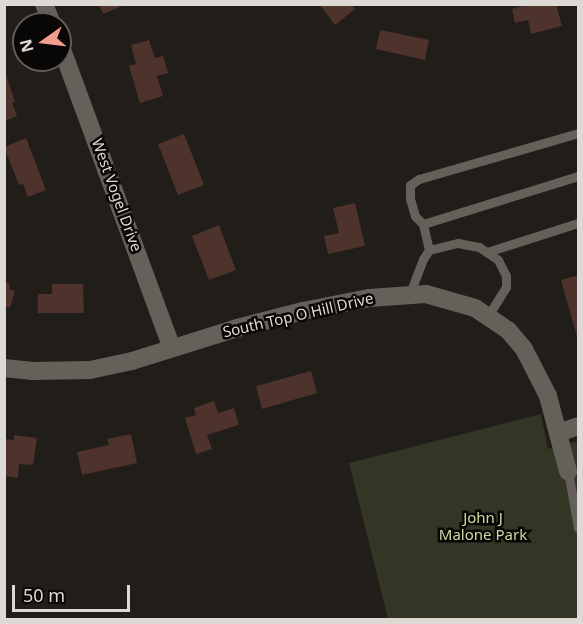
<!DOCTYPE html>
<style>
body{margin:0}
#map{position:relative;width:583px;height:624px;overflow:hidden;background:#211d18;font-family:"Noto Sans",sans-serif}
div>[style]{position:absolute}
.green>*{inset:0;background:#333525}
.building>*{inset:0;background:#4e322c}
.service>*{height:9px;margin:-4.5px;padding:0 4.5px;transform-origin:4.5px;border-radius:4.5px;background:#65605a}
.minor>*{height:18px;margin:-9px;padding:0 9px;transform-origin:9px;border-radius:9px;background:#65605a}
span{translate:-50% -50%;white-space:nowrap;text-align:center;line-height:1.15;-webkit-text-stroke:5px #090706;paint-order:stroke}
.street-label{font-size:15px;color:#dddad6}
.park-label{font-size:15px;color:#d2d8a1}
.frame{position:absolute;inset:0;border:6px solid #dddad6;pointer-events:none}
.north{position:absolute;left:12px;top:12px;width:60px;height:60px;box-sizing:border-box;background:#090706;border:2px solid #5e5b59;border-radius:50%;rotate:256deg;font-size:16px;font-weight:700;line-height:24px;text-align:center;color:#dddad6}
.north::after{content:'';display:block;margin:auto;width:21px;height:27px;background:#f49d8d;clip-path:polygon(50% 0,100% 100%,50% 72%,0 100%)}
.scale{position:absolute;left:12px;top:585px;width:118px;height:27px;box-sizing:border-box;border:3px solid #dddad6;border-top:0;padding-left:8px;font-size:18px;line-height:21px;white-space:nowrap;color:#dddad6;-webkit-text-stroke:4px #090706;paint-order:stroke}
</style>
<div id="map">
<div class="green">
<i style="clip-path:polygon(541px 414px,548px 449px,578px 441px,578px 619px,388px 619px,349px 463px)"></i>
</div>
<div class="building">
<i style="clip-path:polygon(319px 4px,351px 4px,355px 9px,335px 25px)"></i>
<i style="clip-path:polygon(529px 4px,556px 4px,562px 26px,531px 34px,528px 20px,515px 23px,512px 9px)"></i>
<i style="clip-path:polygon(99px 5px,124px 5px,103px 14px)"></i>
<i style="clip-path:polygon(380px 30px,429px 40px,425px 60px,376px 49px)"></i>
<i style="clip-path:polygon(149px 40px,155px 58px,163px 56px,168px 73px,157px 76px,163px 96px,140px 103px,129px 66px,136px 64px,131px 45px)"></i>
<i style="clip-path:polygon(5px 72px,15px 102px,12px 103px,17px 116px,5px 121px)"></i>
<i style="clip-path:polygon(184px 134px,204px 185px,178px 195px,158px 144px)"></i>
<i style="clip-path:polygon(26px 138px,46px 190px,28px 197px,23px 184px,19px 185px,4px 147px)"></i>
<i style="clip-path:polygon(355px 203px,365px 246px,328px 254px,324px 236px,339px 233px,333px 208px)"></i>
<i style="clip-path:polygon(219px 225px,236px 270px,209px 280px,192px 236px)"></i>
<i style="clip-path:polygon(578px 275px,578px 340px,561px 280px)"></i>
<i style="clip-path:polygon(4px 282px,10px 284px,9px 289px,15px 291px,10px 308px,4px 306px)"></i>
<i style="clip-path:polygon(52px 284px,83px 284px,84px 313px,38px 313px,38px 294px,52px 294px)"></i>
<i style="clip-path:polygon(311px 371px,317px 393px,262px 409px,256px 386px)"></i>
<i style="clip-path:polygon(214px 401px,218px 413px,234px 408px,239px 425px,207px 435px,212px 449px,196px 454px,185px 418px,196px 415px,194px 408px)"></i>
<i style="clip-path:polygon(131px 434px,137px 463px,82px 475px,77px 452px,109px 445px,107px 439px)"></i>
<i style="clip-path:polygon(14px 435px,37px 438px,33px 465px,19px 464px,18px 478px,4px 476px,4px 439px,14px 440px)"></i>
</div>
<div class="service">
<i style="left:423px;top:224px;width:11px;rotate:-135deg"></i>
<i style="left:415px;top:216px;width:19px;rotate:-106deg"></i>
<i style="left:410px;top:198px;width:13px;rotate:-90deg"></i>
<i style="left:410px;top:185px;width:11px;rotate:-34deg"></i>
<i style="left:419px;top:179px;width:166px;rotate:-16.1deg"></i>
<i style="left:429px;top:250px;width:27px;rotate:-103deg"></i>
<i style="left:423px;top:224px;width:162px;rotate:-17.2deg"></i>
<i style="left:487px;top:252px;width:96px;rotate:-17.7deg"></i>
<i style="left:410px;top:293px;width:36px;rotate:-69deg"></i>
<i style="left:423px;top:259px;width:11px;rotate:-56deg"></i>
<i style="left:429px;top:250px;width:30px;rotate:-14deg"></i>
<i style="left:458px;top:243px;width:21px;rotate:11deg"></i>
<i style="left:479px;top:247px;width:23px;rotate:34deg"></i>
<i style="left:498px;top:260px;width:18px;rotate:63deg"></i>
<i style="left:506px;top:276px;width:11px;rotate:90deg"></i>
<i style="left:506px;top:287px;width:34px;rotate:122deg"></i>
<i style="left:568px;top:471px;width:58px;rotate:80deg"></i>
</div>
<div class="minor">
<i style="left:44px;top:4px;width:22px;rotate:68deg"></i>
<i style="left:60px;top:44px;width:324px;rotate:69.8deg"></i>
<i style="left:4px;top:368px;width:29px;rotate:6deg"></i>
<i style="left:33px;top:371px;width:57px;rotate:-1deg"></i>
<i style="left:90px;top:370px;width:43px;rotate:-12.1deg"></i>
<i style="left:132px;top:361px;width:110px;rotate:-17.4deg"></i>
<i style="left:237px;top:328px;width:68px;rotate:-14.4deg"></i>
<i style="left:303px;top:311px;width:67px;rotate:-11.1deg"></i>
<i style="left:369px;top:298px;width:57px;rotate:-4deg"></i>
<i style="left:426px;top:294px;width:51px;rotate:15.9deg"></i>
<i style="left:475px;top:308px;width:40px;rotate:34deg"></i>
<i style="left:508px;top:330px;width:25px;rotate:50deg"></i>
<i style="left:524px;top:349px;width:53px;rotate:62.9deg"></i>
<i style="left:548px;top:396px;width:78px;rotate:75.1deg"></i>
<i style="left:558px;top:433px;width:21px;rotate:-19deg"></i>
</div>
<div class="street-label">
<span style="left:117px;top:195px;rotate:70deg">West Vogel Drive</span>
<span style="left:298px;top:315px;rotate:-13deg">South Top O Hill Drive</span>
</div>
<div class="park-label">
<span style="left:483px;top:526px">John J<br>Malone Park</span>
</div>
<div class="frame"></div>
<div class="north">N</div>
<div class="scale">50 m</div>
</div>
